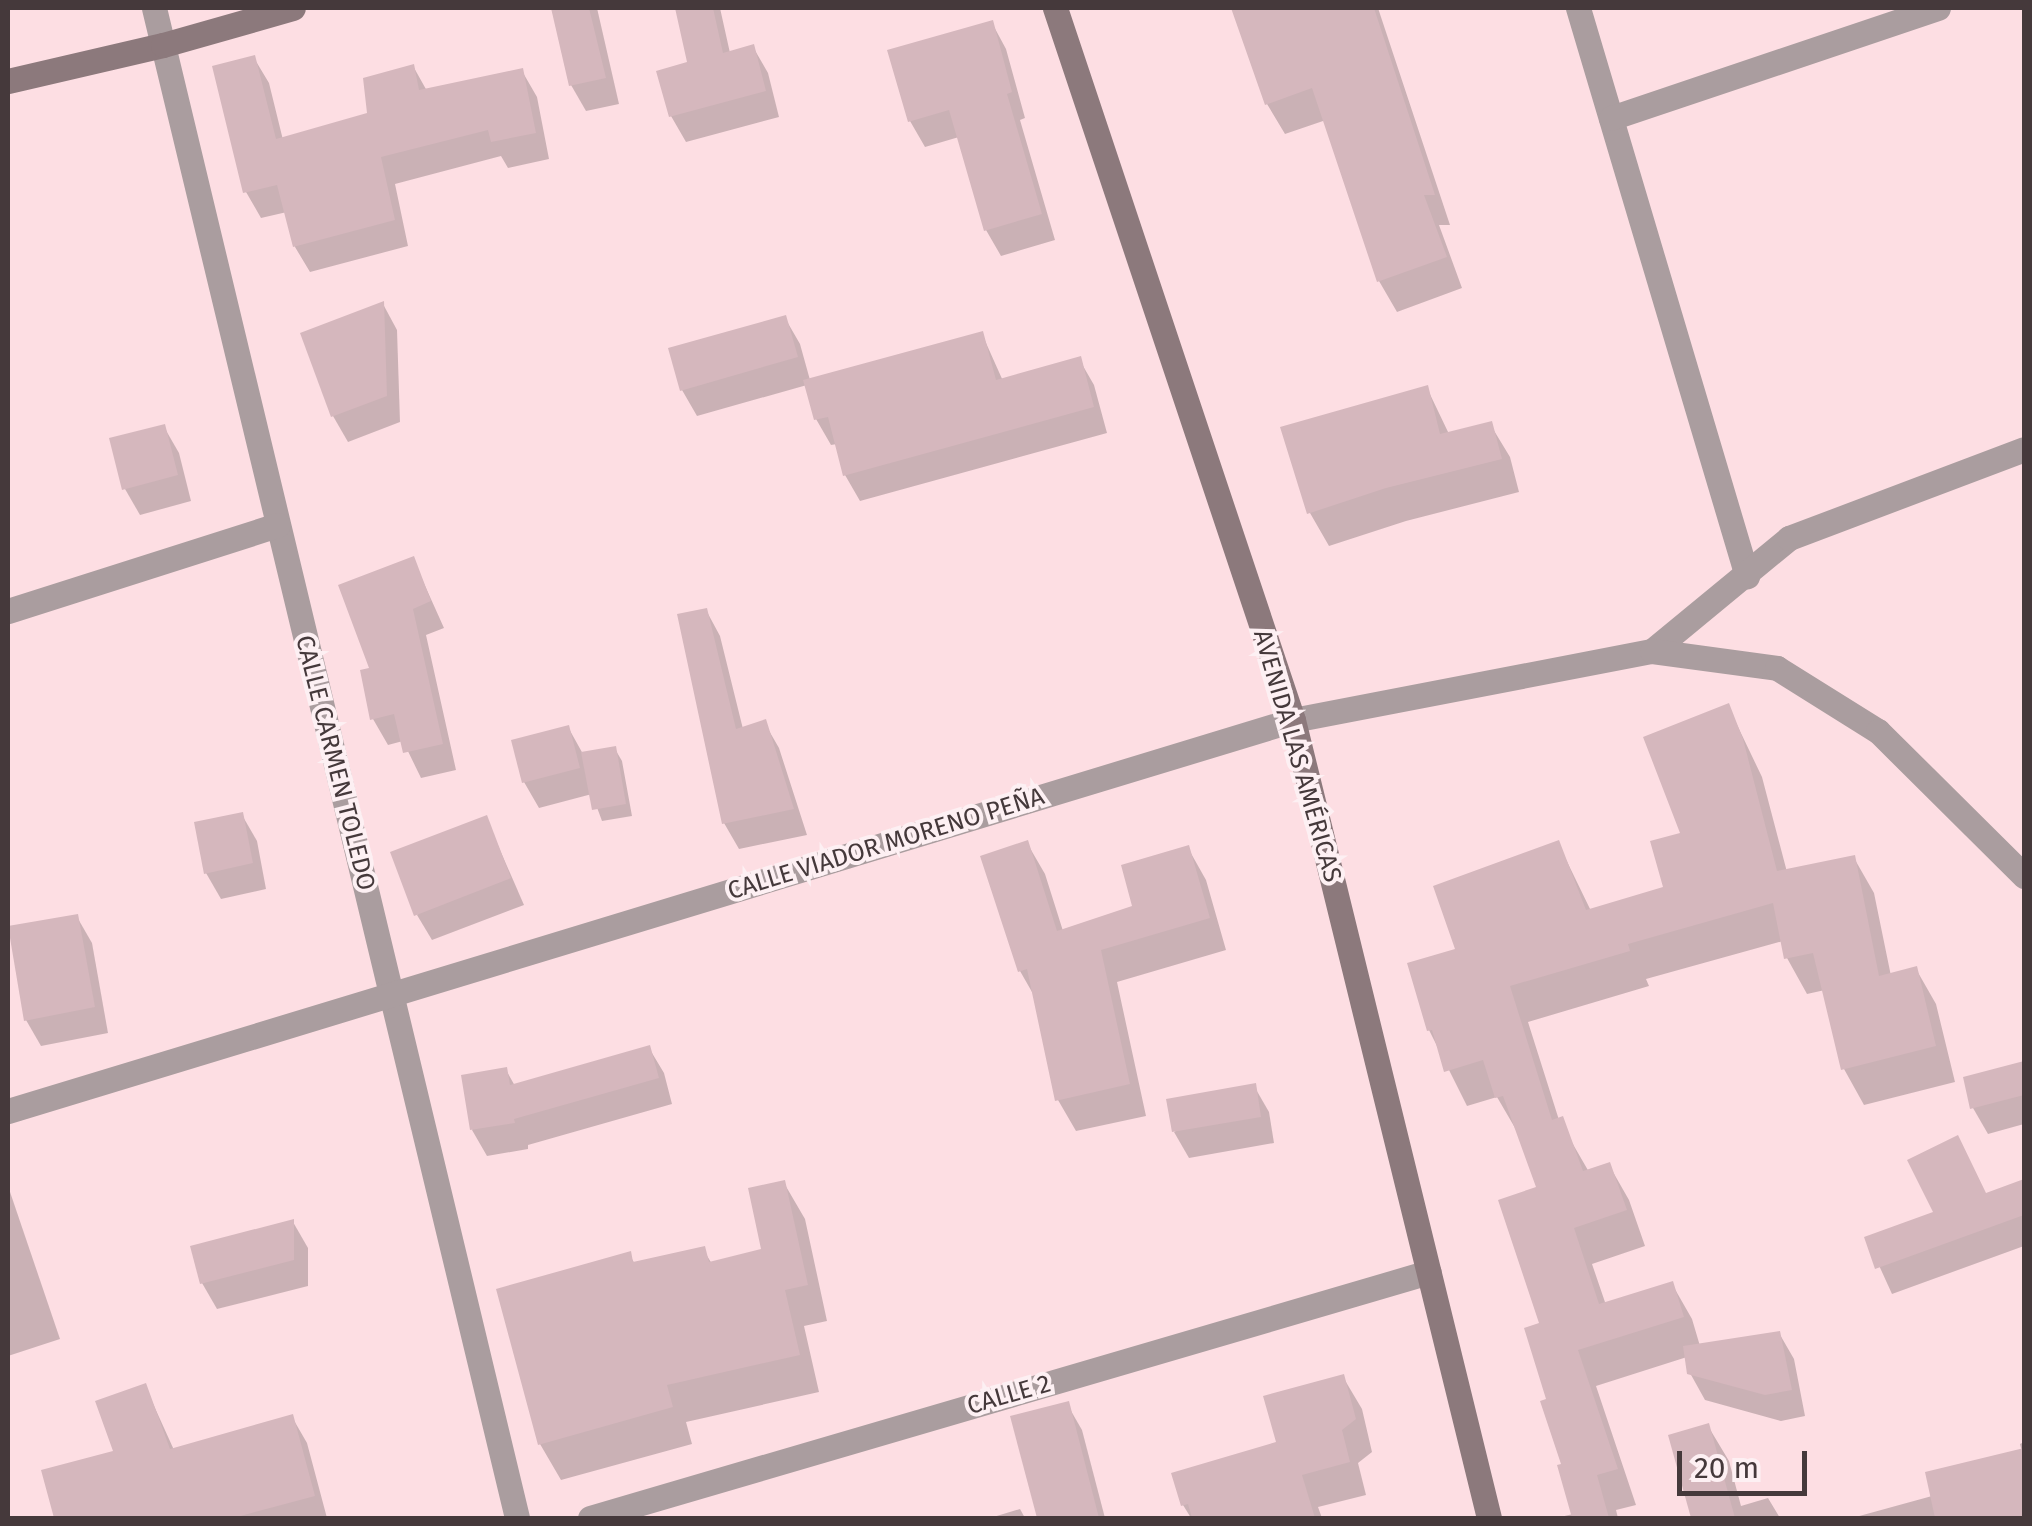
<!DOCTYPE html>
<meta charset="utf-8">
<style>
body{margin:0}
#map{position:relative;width:2032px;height:1526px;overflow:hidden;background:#fddee3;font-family:"Fira Sans",sans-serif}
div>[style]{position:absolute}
.shadow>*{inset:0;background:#0003}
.building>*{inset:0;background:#d5b7bd}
.minor>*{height:25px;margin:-12.5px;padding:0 12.5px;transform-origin:12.5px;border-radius:12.5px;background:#aa9d9f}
.secondary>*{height:25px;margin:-12.5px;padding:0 12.5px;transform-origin:12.5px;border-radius:12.5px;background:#8c797c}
span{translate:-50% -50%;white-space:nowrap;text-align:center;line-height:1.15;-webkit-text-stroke:8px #fdf0f3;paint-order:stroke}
.street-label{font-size:25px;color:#45393b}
.frame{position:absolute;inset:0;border:10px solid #45393b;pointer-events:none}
.scale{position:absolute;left:1677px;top:1451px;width:130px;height:45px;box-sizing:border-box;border:5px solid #45393b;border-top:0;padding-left:12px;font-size:30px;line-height:35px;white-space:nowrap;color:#45393b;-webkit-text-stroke:8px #fdf0f3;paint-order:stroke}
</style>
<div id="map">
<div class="shadow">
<i style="clip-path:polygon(554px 8px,597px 8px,619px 104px,586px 111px,571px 85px)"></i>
<i style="clip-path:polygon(678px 8px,720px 8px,730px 53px,753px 47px,768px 73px,779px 117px,686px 142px,671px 116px,690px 64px)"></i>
<i style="clip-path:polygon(1234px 8px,1378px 8px,1450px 225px,1439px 225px,1462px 288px,1397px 312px,1379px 281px,1326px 120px,1285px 134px,1267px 104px)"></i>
<i style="clip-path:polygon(992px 23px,1006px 49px,1025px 118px,1020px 120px,1055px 240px,1001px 256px,986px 230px,959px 137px,925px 147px,910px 121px)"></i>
<i style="clip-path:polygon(254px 58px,269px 83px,283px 140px,370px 115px,413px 66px,427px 91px,522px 71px,537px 97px,549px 159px,508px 168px,501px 156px,395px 184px,408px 246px,310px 272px,295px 247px,287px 212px,261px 218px,246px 192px,215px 68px)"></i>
<i style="clip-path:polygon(383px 304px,397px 330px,400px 422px,348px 442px,333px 416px)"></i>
<i style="clip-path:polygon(785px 318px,800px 344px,810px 380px,982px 334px,1003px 381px,1079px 359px,1094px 385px,1107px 433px,860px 501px,845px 475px,837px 444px,831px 445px,816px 419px,807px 385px,697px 416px,682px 390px)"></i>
<i style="clip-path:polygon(1427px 388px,1449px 434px,1490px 424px,1510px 457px,1519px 492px,1406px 521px,1329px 546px,1310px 513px,1283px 429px)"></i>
<i style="clip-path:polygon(164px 427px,179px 453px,191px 501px,140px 515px,125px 489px)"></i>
<i style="clip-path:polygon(413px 559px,444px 628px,426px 635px,456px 770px,421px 778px,403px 741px,388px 745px,373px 719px,373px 670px)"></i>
<i style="clip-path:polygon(706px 610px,720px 636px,743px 729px,764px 722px,779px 748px,807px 835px,739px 849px,724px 823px)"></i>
<i style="clip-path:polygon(1728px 706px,1762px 777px,1787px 872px,1854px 858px,1874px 893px,1891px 976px,1916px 969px,1936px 1004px,1955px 1082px,1864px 1105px,1844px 1069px,1825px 990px,1807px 994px,1787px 958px,1783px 941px,1646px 979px,1649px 986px,1528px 1022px,1559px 1120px,1589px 1172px,1609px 1165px,1629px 1200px,1645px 1246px,1592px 1264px,1606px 1305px,1672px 1284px,1692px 1319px,1700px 1346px,1779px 1333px,1794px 1359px,1805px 1416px,1781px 1421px,1705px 1400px,1690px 1373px,1687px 1357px,1596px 1386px,1636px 1505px,1616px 1510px,1618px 1518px,1556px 1518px,1573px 1514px,1542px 1325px,1540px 1188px,1518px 1133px,1497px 1097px,1467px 1106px,1429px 1030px,1458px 951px,1558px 843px,1591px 911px,1666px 889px)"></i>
<i style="clip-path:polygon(568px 727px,583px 754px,615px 749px,622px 761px,632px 816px,602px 821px,592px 794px,539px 808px,524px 782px)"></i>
<i style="clip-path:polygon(242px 815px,257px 841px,266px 889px,221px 899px,206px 873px)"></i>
<i style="clip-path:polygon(486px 818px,524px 905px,432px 940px,417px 915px)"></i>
<i style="clip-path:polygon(1027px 843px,1045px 874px,1063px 931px,1136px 908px,1188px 848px,1206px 880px,1226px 950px,1117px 982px,1146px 1116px,1076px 1131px,1058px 1100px,1036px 999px,1020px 971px)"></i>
<i style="clip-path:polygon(77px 917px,92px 943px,108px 1033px,41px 1046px,26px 1020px)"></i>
<i style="clip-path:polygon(649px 1048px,664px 1073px,672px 1104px,528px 1145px,528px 1149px,487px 1156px,472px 1130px,506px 1070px,515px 1086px)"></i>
<i style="clip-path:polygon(2024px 1064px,2024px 1124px,1988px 1134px,1973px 1108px,1966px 1078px)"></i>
<i style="clip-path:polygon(1254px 1086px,1269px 1112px,1274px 1143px,1189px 1158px,1174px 1132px)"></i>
<i style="clip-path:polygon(2024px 1182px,2024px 1246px,1892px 1294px,1867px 1239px)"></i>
<i style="clip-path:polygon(784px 1183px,805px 1219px,827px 1321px,804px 1326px,819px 1392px,686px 1422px,692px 1444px,561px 1480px,540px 1444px,629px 1254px,635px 1264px,703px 1249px,712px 1264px,764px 1251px)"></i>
<i style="clip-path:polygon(8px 1186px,60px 1339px,8px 1356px)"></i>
<i style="clip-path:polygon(293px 1222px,308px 1248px,308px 1286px,217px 1309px,202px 1283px)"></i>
<i style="clip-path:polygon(1343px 1377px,1362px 1409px,1372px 1452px,1358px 1463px,1366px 1495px,1318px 1507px,1322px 1518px,1191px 1518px,1183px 1505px,1279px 1444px)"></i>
<i style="clip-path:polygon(145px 1386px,174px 1450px,292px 1417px,307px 1443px,327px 1518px,56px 1518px,44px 1472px,116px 1453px)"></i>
<i style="clip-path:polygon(1067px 1404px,1082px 1430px,1105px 1518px,1039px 1518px,1014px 1417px)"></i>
<i style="clip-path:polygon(1708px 1426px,1729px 1461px,1741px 1506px,1768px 1498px,1780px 1518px,1693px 1518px,1671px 1436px)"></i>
<i style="clip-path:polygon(2024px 1442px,2024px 1518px,1852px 1518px,1932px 1496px,2022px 1452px,2020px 1444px)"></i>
<i style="clip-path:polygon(1020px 1509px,1025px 1518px,990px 1518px)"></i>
</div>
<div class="building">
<i style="clip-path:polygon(551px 8px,589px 8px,606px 78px,569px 86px)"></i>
<i style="clip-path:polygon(675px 8px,713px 8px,723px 53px,754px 44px,766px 91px,669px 117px,656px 71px,687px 62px)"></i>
<i style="clip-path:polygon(1231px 8px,1374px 8px,1435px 195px,1424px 195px,1447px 257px,1377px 282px,1312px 88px,1265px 105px)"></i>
<i style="clip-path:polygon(993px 20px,1012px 92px,1007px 94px,1042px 214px,984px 231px,949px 110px,908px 122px,887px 50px)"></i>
<i style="clip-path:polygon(255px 55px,276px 139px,367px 113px,363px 78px,414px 64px,419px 90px,523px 68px,536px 133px,491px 142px,488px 130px,381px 157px,395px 220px,293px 247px,277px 185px,243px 193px,212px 66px)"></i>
<i style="clip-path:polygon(384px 301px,387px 396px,331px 417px,300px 333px)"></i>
<i style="clip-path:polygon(786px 315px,798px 357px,680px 391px,668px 348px)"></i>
<i style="clip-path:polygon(983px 331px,996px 380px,1081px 356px,1094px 407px,843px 476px,828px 417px,814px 420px,803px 380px)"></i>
<i style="clip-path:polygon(1428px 385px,1440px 434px,1492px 421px,1502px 459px,1386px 488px,1307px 514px,1280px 427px)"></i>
<i style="clip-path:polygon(165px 424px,178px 475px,122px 490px,109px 438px)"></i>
<i style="clip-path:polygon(414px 556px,431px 601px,413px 609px,443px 744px,403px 753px,394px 714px,370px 720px,360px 670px,369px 668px,338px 585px)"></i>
<i style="clip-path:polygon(707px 608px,736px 729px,766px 719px,794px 809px,722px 824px,677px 614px)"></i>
<i style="clip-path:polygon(1729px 703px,1743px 739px,1777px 871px,1855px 855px,1879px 976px,1917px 966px,1936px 1046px,1841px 1070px,1813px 953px,1784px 959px,1773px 903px,1628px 944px,1630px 951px,1510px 986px,1552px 1120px,1563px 1116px,1583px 1171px,1610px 1162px,1627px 1210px,1574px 1228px,1599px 1304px,1673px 1281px,1684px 1317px,1578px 1350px,1618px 1469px,1597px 1475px,1609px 1518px,1572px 1518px,1557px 1465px,1561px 1464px,1540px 1401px,1546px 1399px,1524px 1328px,1539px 1323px,1498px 1200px,1536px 1187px,1503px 1096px,1495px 1098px,1483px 1060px,1444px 1072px,1432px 1030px,1427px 1031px,1407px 963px,1455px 949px,1433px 886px,1559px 840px,1586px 910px,1663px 887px,1650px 841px,1680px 833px,1643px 737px)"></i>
<i style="clip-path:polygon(569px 725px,580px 768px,522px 783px,511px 740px)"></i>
<i style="clip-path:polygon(616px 746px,626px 804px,592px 810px,581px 752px)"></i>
<i style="clip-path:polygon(243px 812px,253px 863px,204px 874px,194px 822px)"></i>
<i style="clip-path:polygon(487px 815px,511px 878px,414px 916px,390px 852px)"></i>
<i style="clip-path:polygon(1028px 840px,1057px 931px,1132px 906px,1121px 865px,1189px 845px,1210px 918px,1101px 950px,1130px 1084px,1055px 1101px,1027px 969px,1018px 972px,980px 856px)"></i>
<i style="clip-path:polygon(78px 914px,95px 1007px,24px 1021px,8px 926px)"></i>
<i style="clip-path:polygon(650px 1045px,659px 1078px,514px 1119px,515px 1123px,470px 1130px,461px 1075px,507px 1067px,510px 1085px)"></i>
<i style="clip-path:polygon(2024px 1061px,2024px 1095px,1970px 1109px,1963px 1077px)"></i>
<i style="clip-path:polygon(1256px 1083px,1261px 1117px,1172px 1132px,1166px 1099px)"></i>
<i style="clip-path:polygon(1958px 1135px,1986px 1193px,2024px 1179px,2024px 1215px,1875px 1269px,1864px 1237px,1933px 1212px,1907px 1160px)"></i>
<i style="clip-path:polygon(785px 1180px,808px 1285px,785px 1290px,800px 1355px,667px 1385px,673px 1407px,538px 1445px,496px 1289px,631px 1251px,633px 1262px,705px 1246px,709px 1262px,761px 1249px,748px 1188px)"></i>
<i style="clip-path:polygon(294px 1219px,294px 1260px,200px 1284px,190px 1246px)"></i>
<i style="clip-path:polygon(1780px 1331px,1792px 1390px,1765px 1395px,1687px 1374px,1683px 1346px)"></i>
<i style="clip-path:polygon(1344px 1374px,1356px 1419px,1342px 1430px,1350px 1462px,1302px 1475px,1315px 1518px,1192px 1518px,1188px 1504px,1181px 1506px,1171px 1473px,1276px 1442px,1263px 1396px)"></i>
<i style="clip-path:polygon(146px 1383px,170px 1449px,293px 1414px,315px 1496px,233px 1518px,54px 1518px,41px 1470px,113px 1451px,95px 1401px)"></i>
<i style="clip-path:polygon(1069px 1401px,1099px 1518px,1037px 1518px,1010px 1416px)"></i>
<i style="clip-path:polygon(1709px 1423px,1735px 1518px,1691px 1518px,1668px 1435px)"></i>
<i style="clip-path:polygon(2024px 1448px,2024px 1518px,1935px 1518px,1925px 1472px)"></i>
</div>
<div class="minor">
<i style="left:154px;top:8px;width:1553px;rotate:76.48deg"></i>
<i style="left:1578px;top:8px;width:593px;rotate:73.43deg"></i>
<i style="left:1611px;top:118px;width:345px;rotate:-18.6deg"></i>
<i style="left:8px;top:611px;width:283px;rotate:-17.7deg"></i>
<i style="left:1652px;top:651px;width:178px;rotate:-39.5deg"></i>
<i style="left:1789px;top:538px;width:251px;rotate:-20.7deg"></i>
<i style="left:8px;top:1111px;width:1343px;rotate:-16.92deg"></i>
<i style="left:1293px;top:720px;width:366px;rotate:-10.9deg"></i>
<i style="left:1652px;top:651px;width:126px;rotate:7.7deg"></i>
<i style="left:1777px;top:668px;width:119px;rotate:32deg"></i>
<i style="left:1878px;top:731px;width:206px;rotate:44.8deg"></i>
<i style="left:590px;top:1518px;width:874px;rotate:-16.34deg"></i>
</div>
<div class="secondary">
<i style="left:1055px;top:8px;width:751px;rotate:71.52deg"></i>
<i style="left:1293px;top:720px;width:822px;rotate:76.2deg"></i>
<i style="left:8px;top:81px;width:159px;rotate:-13.1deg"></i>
<i style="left:163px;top:45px;width:135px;rotate:-15.9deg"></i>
</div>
<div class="street-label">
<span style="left:1297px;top:756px;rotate:74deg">AVENIDA LAS AMÉRICAS</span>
<span style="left:335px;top:763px;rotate:76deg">CALLE CARMEN TOLEDO</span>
<span style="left:886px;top:844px;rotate:-17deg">CALLE VIADOR MORENO PEÑA</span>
<span style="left:1009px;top:1395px;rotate:-16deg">CALLE 2</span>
</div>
<div class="frame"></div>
<div class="scale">20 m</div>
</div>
